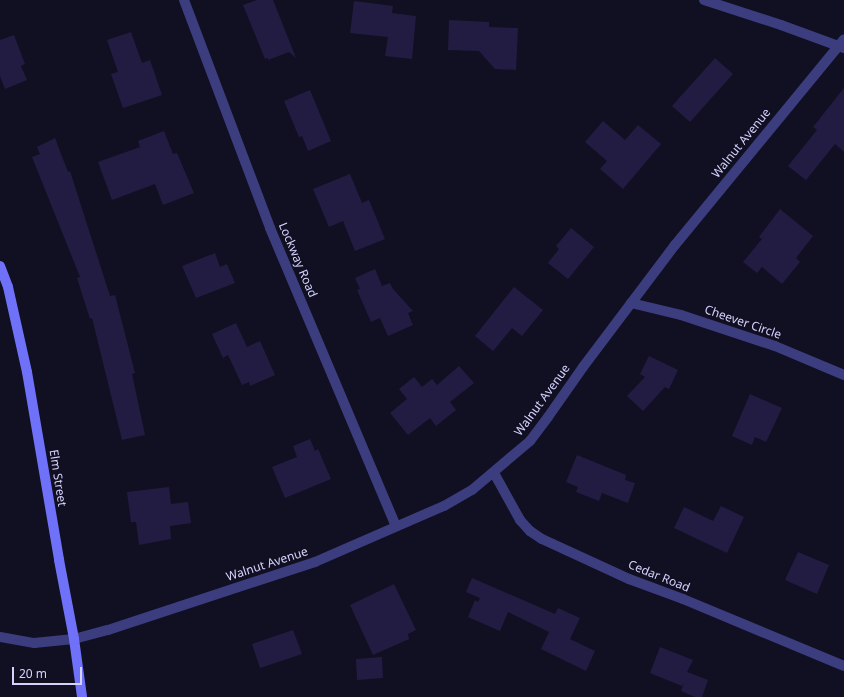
<!DOCTYPE html>
<style>
body{margin:0}
#map{position:relative;width:844px;height:697px;overflow:hidden;background:#110f22;font-family:"Noto Sans",sans-serif}
div>[style]{position:absolute}
.building>*{inset:0;background:#221c42}
.street>*{height:10px;margin:-5px;padding:0 5px;transform-origin:5px;border-radius:5px;background:#3c3d7f}
.secondary>*{height:10px;margin:-5px;padding:0 5px;transform-origin:5px;border-radius:5px;background:#6f72f8}
span{translate:-50% -50%;white-space:nowrap;text-align:center;line-height:1.15;-webkit-text-stroke:3px #110f22;paint-order:stroke}
.street-label{font-size:12px;color:#d5d3fd}
.scale{position:absolute;left:12px;top:667px;width:70px;height:18px;box-sizing:border-box;border:2px solid #d5d3fd;border-top:0;padding-left:5px;font-size:12px;line-height:14px;white-space:nowrap;color:#d5d3fd;-webkit-text-stroke:3px #110f22;paint-order:stroke}
</style>
<div id="map">
<div class="building">
<i style="clip-path:polygon(257px 0,273px 0,296px 58px,289px 52px,268px 60px,268px 58px,265px 59px,243px 5px)"></i>
<i style="clip-path:polygon(354px 1px,393px 6px,392px 13px,416px 16px,412px 59px,385px 56px,388px 37px,350px 33px)"></i>
<i style="clip-path:polygon(449px 20px,489px 22px,489px 27px,518px 28px,516px 70px,495px 69px,479px 51px,448px 50px)"></i>
<i style="clip-path:polygon(131px 32px,142px 63px,150px 60px,162px 95px,123px 108px,111px 74px,118px 72px,107px 40px)"></i>
<i style="clip-path:polygon(14px 35px,25px 64px,21px 66px,27px 80px,5px 89px,0 76px,0 40px)"></i>
<i style="clip-path:polygon(715px 58px,733px 74px,690px 122px,672px 106px)"></i>
<i style="clip-path:polygon(844px 88px,844px 152px,835px 144px,806px 180px,788px 166px,817px 130px,813px 127px)"></i>
<i style="clip-path:polygon(310px 90px,331px 141px,308px 151px,302px 136px,299px 137px,284px 101px)"></i>
<i style="clip-path:polygon(603px 121px,625px 140px,638px 125px,661px 144px,623px 189px,600px 169px,607px 161px,585px 142px)"></i>
<i style="clip-path:polygon(164px 131px,173px 154px,177px 153px,194px 193px,163px 205px,155px 184px,112px 200px,98px 162px,140px 147px,138px 141px)"></i>
<i style="clip-path:polygon(55px 138px,68px 172px,70px 171px,110px 296px,115px 295px,135px 373px,132px 374px,145px 435px,122px 440px,92px 318px,90px 319px,77px 278px,80px 277px,32px 157px,40px 154px,37px 147px)"></i>
<i style="clip-path:polygon(350px 174px,362px 203px,369px 200px,385px 239px,355px 251px,343px 221px,329px 227px,313px 189px)"></i>
<i style="clip-path:polygon(780px 209px,813px 236px,796px 258px,800px 262px,782px 284px,762px 267px,757px 273px,743px 262px,762px 239px,759px 237px)"></i>
<i style="clip-path:polygon(571px 228px,594px 247px,568px 279px,548px 263px,559px 249px,556px 246px)"></i>
<i style="clip-path:polygon(215px 253px,220px 267px,227px 264px,235px 283px,196px 298px,182px 266px)"></i>
<i style="clip-path:polygon(375px 269px,382px 286px,390px 283px,393px 289px,413px 311px,408px 313px,413px 325px,388px 336px,380px 318px,371px 322px,357px 290px,360px 289px,355px 278px)"></i>
<i style="clip-path:polygon(514px 287px,543px 310px,522px 336px,512px 328px,493px 351px,475px 336px)"></i>
<i style="clip-path:polygon(236px 323px,247px 347px,260px 341px,275px 375px,250px 386px,249px 382px,242px 385px,228px 355px,223px 358px,212px 334px)"></i>
<i style="clip-path:polygon(649px 356px,678px 370px,669px 389px,665px 387px,643px 411px,627px 396px,645px 377px,640px 374px)"></i>
<i style="clip-path:polygon(459px 366px,474px 383px,450px 402px,456px 410px,436px 426px,430px 418px,408px 435px,390px 413px,407px 399px,399px 389px,414px 377px,422px 387px,432px 379px,437px 385px)"></i>
<i style="clip-path:polygon(750px 394px,782px 408px,766px 442px,755px 437px,752px 445px,732px 436px)"></i>
<i style="clip-path:polygon(310px 439px,315px 451px,318px 449px,331px 479px,285px 498px,272px 467px,297px 457px,293px 446px)"></i>
<i style="clip-path:polygon(577px 455px,626px 475px,625px 480px,635px 483px,628px 503px,602px 493px,599px 501px,576px 492px,578px 487px,566px 482px)"></i>
<i style="clip-path:polygon(169px 487px,171px 504px,188px 502px,191px 523px,170px 526px,171px 539px,139px 545px,136px 522px,131px 522px,127px 492px)"></i>
<i style="clip-path:polygon(721px 506px,744px 517px,727px 553px,674px 528px,684px 507px,713px 521px)"></i>
<i style="clip-path:polygon(798px 552px,829px 565px,817px 594px,785px 580px)"></i>
<i style="clip-path:polygon(472px 578px,555px 614px,558px 608px,580px 618px,570px 639px,595px 651px,586px 671px,541px 649px,549px 632px,508px 612px,500px 631px,468px 617px,475px 600px,478px 602px,480px 598px,466px 592px)"></i>
<i style="clip-path:polygon(394px 584px,416px 630px,408px 634px,409px 639px,373px 655px,350px 605px)"></i>
<i style="clip-path:polygon(293px 630px,302px 654px,260px 668px,252px 644px)"></i>
<i style="clip-path:polygon(660px 647px,693px 660px,687px 672px,708px 680px,702px 697px,695px 697px,681px 691px,684px 682px,682px 686px,650px 673px)"></i>
<i style="clip-path:polygon(382px 657px,383px 678px,357px 680px,356px 659px)"></i>
</div>
<div class="street">
<i style="left:184px;top:0;width:244px;rotate:69.3deg"></i>
<i style="left:270px;top:228px;width:324px;rotate:67.1deg"></i>
<i style="left:704px;top:0;width:81px;rotate:18deg"></i>
<i style="left:781px;top:25px;width:67px;rotate:20.1deg"></i>
<i style="left:631px;top:303px;width:51px;rotate:13.5deg"></i>
<i style="left:681px;top:315px;width:99px;rotate:18.3deg"></i>
<i style="left:775px;top:346px;width:75px;rotate:22.8deg"></i>
<i style="left:494px;top:473px;width:54px;rotate:61deg"></i>
<i style="left:520px;top:520px;width:15px;rotate:48deg"></i>
<i style="left:530px;top:531px;width:14px;rotate:34deg"></i>
<i style="left:542px;top:539px;width:96px;rotate:24.7deg"></i>
<i style="left:629px;top:579px;width:58px;rotate:20.3deg"></i>
<i style="left:683px;top:599px;width:174px;rotate:22.6deg"></i>
<i style="left:0;top:637px;width:35px;rotate:10deg"></i>
<i style="left:34px;top:643px;width:40px;rotate:-5.7deg"></i>
<i style="left:74px;top:639px;width:35px;rotate:-15deg"></i>
<i style="left:108px;top:630px;width:218px;rotate:-18.2deg"></i>
<i style="left:315px;top:562px;width:141px;rotate:-23.5deg"></i>
<i style="left:444px;top:506px;width:32px;rotate:-30deg"></i>
<i style="left:472px;top:490px;width:76px;rotate:-40.2deg"></i>
<i style="left:530px;top:441px;width:30px;rotate:-53deg"></i>
<i style="left:548px;top:417px;width:61px;rotate:-55deg"></i>
<i style="left:583px;top:367px;width:153px;rotate:-53deg"></i>
<i style="left:675px;top:245px;width:266px;rotate:-50.6deg"></i>
</div>
<div class="secondary">
<i style="left:0;top:266px;width:22px;rotate:69deg"></i>
<i style="left:8px;top:287px;width:87px;rotate:77.4deg"></i>
<i style="left:27px;top:372px;width:191px;rotate:80.3deg"></i>
<i style="left:59px;top:560px;width:80px;rotate:79.2deg"></i>
<i style="left:74px;top:639px;width:59px;rotate:82.1deg"></i>
</div>
<div class="street-label">
<span style="left:741px;top:143px;rotate:-51deg">Walnut Avenue</span>
<span style="left:298px;top:260px;rotate:67deg">Lockway Road</span>
<span style="left:743px;top:322px;rotate:19deg">Cheever Circle</span>
<span style="left:542px;top:400px;rotate:-54deg">Walnut Avenue</span>
<span style="left:58px;top:478px;rotate:81deg">Elm Street</span>
<span style="left:267px;top:564px;rotate:-18deg">Walnut Avenue</span>
<span style="left:659px;top:576px;rotate:22deg">Cedar Road</span>
</div>
<div class="scale">20 m</div>
</div>
